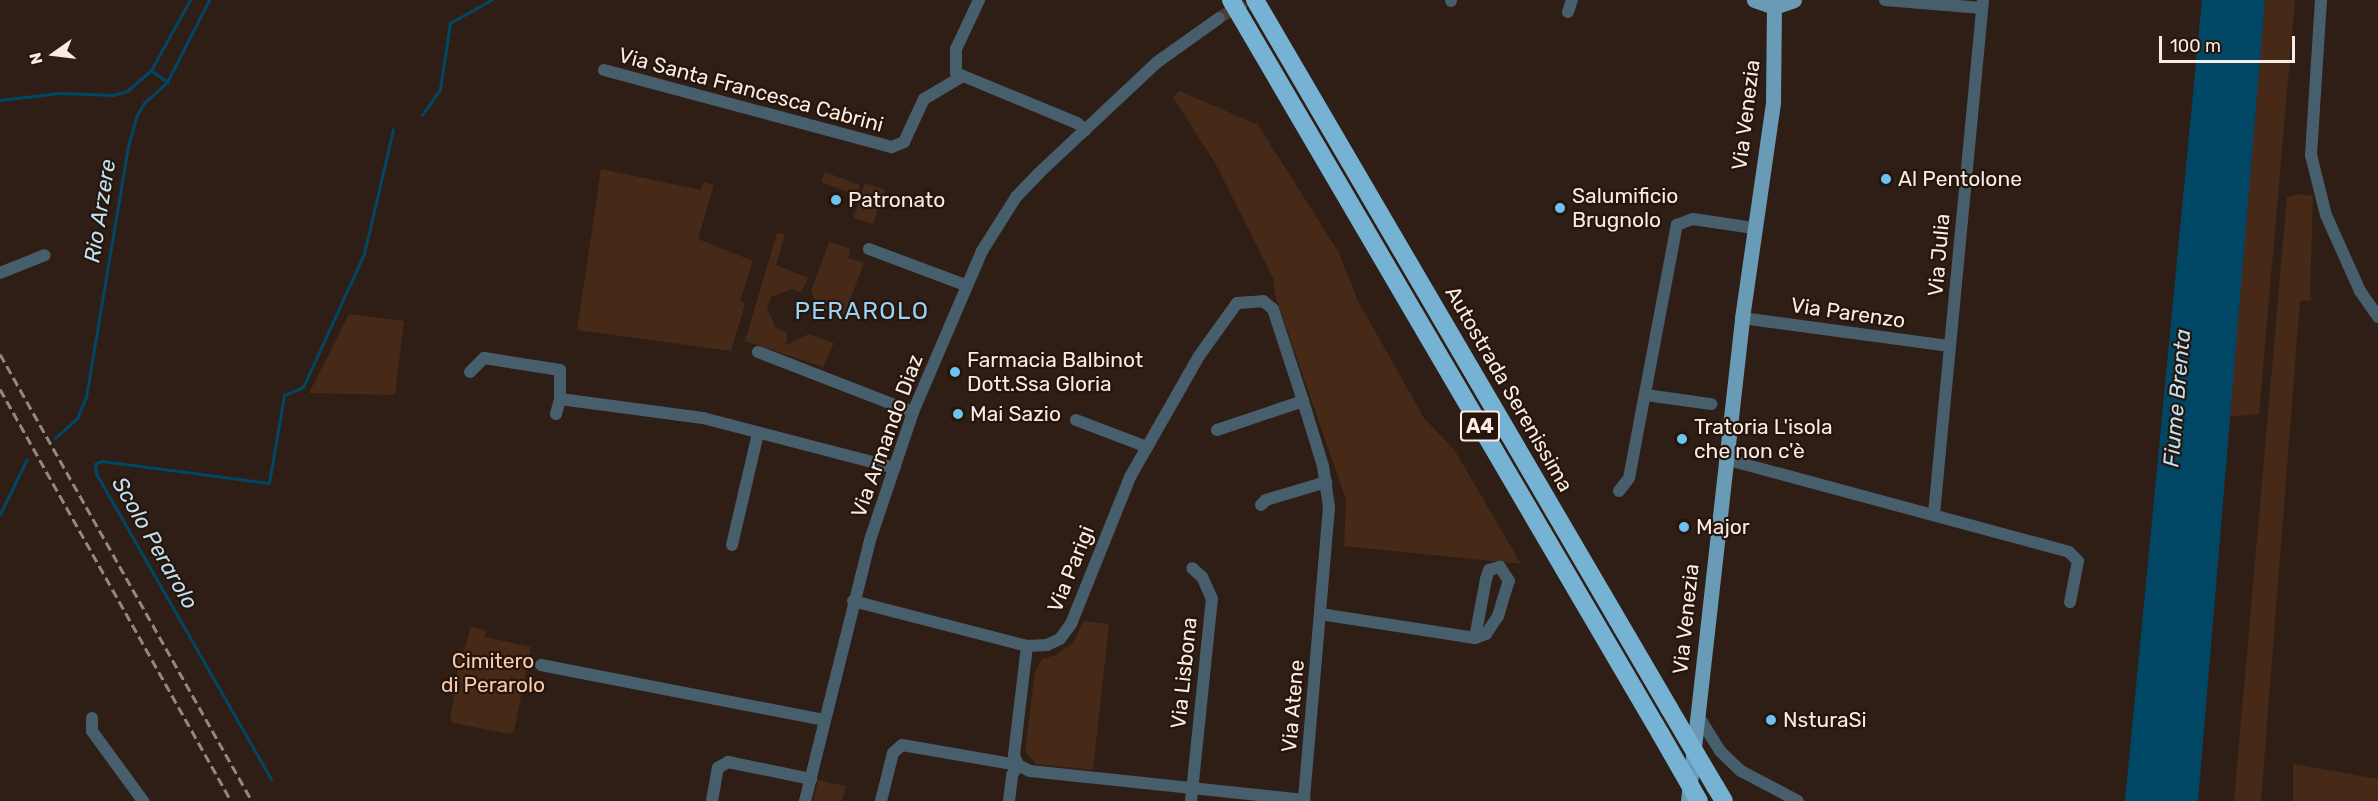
<!DOCTYPE html>
<meta charset="utf-8">
<style>
body{margin:0}
#map{position:relative;width:2378px;height:801px;overflow:hidden;background:#2f1e15;font-family:Rubik,sans-serif}
div>[style]{position:absolute}
.green>*{inset:0;background:#462917}
.water>*{inset:0;background:#004765}
.stream>*{height:3px;margin:-1.5px;padding:0 1.5px;transform-origin:1.5px;border-radius:1.5px;background:#004765}
.minor-tunnel>*{height:12px;margin-top:-6px;transform-origin:0;background:repeating-linear-gradient(90deg,#4d3d34 0 12px,transparent 0 18px)}
.minor>*{height:12px;margin:-6px;padding:0 6px;transform-origin:6px;border-radius:6px;background:#475f6c}
.major>*{height:15px;margin:-7.5px;padding:0 7.5px;transform-origin:7.5px;border-radius:7.5px;background:#699ab6}
.highway>*{height:18px;margin:-9px;padding:0 9px;transform-origin:9px;border-radius:9px;background:#76b2d4}
.rail>*{height:3px;margin-top:-1.5px;transform-origin:0;background:repeating-linear-gradient(90deg,#95877f 0 9px,transparent 0 13.5px)}
.highway-bridge>*{height:18px;margin:-9px;padding:0 9px;transform-origin:9px;border-radius:9px;background:#76b2d4}
.dots>*{width:16px;height:16px;translate:-50% -50%;box-sizing:border-box;border:3px solid #25150b;border-radius:50%}
span{translate:-50% -50%;white-space:nowrap;text-align:center;line-height:1.15;-webkit-text-stroke:4.5px #25150b;paint-order:stroke}
.shield-label span{padding:2px 4px;background:#25150b;border:2px solid;border-radius:4px;-webkit-text-stroke-width:0}
.shield-label{font-size:20px;color:#f8ece5;font-weight:700}
.street-label{font-size:21px;color:#f8ece5}
.poi-label{font-size:21px;color:#f8ece5}
.left{translate:0 -50%;text-align:left}
.park-label{font-size:21px;color:#facaaf}
.water-label{font-size:22px;color:#bfe0f3;font-style:italic}
.quarter-label{font-size:24px;color:#96d3f7;letter-spacing:1.5px}
.north{position:absolute;left:24px;top:24px;width:60px;height:60px;-webkit-text-stroke:4px #25150b;paint-order:stroke;rotate:256deg;font-size:16px;font-weight:700;line-height:24px;text-align:center;color:#f8ece5}
.north::after{content:'';display:block;margin:auto;width:21px;height:27px;background:#f8ece5;clip-path:polygon(50% 0,100% 100%,50% 72%,0 100%)}
.scale{position:absolute;left:2159px;top:36px;width:136px;height:27px;box-sizing:border-box;border:3px solid #f8ece5;border-top:0;padding-left:8px;font-size:18px;line-height:21px;white-space:nowrap;color:#f8ece5;-webkit-text-stroke:4px #25150b;paint-order:stroke}
</style>
<div id="map">
<div class="green">
<i style="clip-path:polygon(2265px 0,2295px 0,2259px 414px,2227px 417px)"></i>
<i style="clip-path:polygon(1180px 91px,1258px 125px,1338px 251px,1358px 301px,1424px 418px,1455px 451px,1521px 564px,1344px 546px,1346px 500px,1275px 295px,1273px 278px,1215px 163px,1173px 97px)"></i>
<i style="clip-path:polygon(601px 169px,701px 190px,704px 182px,714px 185px,698px 239px,753px 261px,740px 301px,745px 304px,731px 351px,577px 330px)"></i>
<i style="clip-path:polygon(825px 172px,860px 185px,857px 195px,821px 182px)"></i>
<i style="clip-path:polygon(865px 183px,885px 190px,873px 224px,853px 218px)"></i>
<i style="clip-path:polygon(2298px 194px,2313px 196px,2310px 296px,2313px 300px,2300px 301px,2261px 801px,2234px 801px,2287px 197px)"></i>
<i style="clip-path:polygon(777px 233px,785px 234px,776px 265px,808px 278px,801px 292px,792px 289px,771px 297px,767px 308px,776px 328px,787px 333px,786px 345px,809px 334px,834px 343px,823px 367px,745px 341px)"></i>
<i style="clip-path:polygon(829px 242px,851px 249px,848px 258px,864px 263px,844px 316px,817px 305px,811px 291px)"></i>
<i style="clip-path:polygon(349px 314px,404px 321px,395px 395px,309px 393px)"></i>
<i style="clip-path:polygon(1084px 621px,1109px 624px,1093px 770px,1036px 764px,1026px 752px,1026px 742px,1035px 671px,1042px 659px,1056px 655px,1073px 643px)"></i>
<i style="clip-path:polygon(471px 627px,486px 630px,485px 637px,531px 647px,514px 731px,510px 734px,453px 723px,450px 719px,456px 688px,460px 688px,461px 683px,457px 682px,458px 657px,462px 657px)"></i>
<i style="clip-path:polygon(2293px 764px,2378px 779px,2378px 801px,2293px 801px)"></i>
<i style="clip-path:polygon(818px 780px,846px 786px,842px 801px,813px 801px)"></i>
</div>
<div class="water">
<i style="clip-path:polygon(2202px 0,2265px 0,2198px 801px,2125px 801px)"></i>
</div>
<div class="stream">
<i style="left:151px;top:70px;width:20px;rotate:37deg"></i>
<i style="left:0;top:100px;width:59px;rotate:-6.8deg"></i>
<i style="left:59px;top:93px;width:54px;rotate:2.1deg"></i>
<i style="left:113px;top:95px;width:15px;rotate:-16deg"></i>
<i style="left:127px;top:91px;width:32px;rotate:-41deg"></i>
<i style="left:151px;top:70px;width:80px;rotate:-60.9deg"></i>
<i style="left:422px;top:115px;width:32px;rotate:-55deg"></i>
<i style="left:440px;top:89px;width:67px;rotate:-81.4deg"></i>
<i style="left:450px;top:23px;width:47px;rotate:-29.3deg"></i>
<i style="left:55px;top:438px;width:30px;rotate:-42deg"></i>
<i style="left:77px;top:418px;width:23px;rotate:-67deg"></i>
<i style="left:86px;top:397px;width:254px;rotate:-80.5deg"></i>
<i style="left:128px;top:146px;width:32px;rotate:-74deg"></i>
<i style="left:137px;top:115px;width:14px;rotate:-60deg"></i>
<i style="left:144px;top:103px;width:31px;rotate:-42deg"></i>
<i style="left:167px;top:82px;width:92px;rotate:-62.9deg"></i>
<i style="left:0;top:514px;width:61px;rotate:-63.9deg"></i>
<i style="left:271px;top:779px;width:353px;rotate:-119.8deg"></i>
<i style="left:96px;top:473px;width:9px;rotate:-96deg"></i>
<i style="left:95px;top:464px;width:8px;rotate:-23deg"></i>
<i style="left:102px;top:461px;width:168px;rotate:7.5deg"></i>
<i style="left:269px;top:483px;width:89px;rotate:-80.3deg"></i>
<i style="left:284px;top:395px;width:21px;rotate:-23deg"></i>
<i style="left:303px;top:387px;width:146px;rotate:-65.4deg"></i>
<i style="left:364px;top:254px;width:128px;rotate:-76.9deg"></i>
</div>
<div class="minor-tunnel">
<i style="left:1219px;top:18px;width:34px;rotate:-32deg"></i>
</div>
<div class="minor">
<i style="left:979px;top:0;width:54px;rotate:115.1deg"></i>
<i style="left:956px;top:49px;width:24px;rotate:90deg"></i>
<i style="left:956px;top:73px;width:131px;rotate:22.5deg"></i>
<i style="left:1077px;top:123px;width:11px;rotate:41deg"></i>
<i style="left:1885px;top:0;width:97px;rotate:4.7deg"></i>
<i style="left:2321px;top:0;width:155px;rotate:93.7deg"></i>
<i style="left:2311px;top:155px;width:62px;rotate:76deg"></i>
<i style="left:2326px;top:215px;width:83px;rotate:65.9deg"></i>
<i style="left:2360px;top:291px;width:32px;rotate:55deg"></i>
<i style="left:1451px;top:1px;width:1px;rotate:-90deg"></i>
<i style="left:1568px;top:12px;width:13px;rotate:-72deg"></i>
<i style="left:604px;top:70px;width:298px;rotate:15deg"></i>
<i style="left:892px;top:147px;width:13px;rotate:-23deg"></i>
<i style="left:904px;top:142px;width:47px;rotate:-65.1deg"></i>
<i style="left:924px;top:99px;width:43px;rotate:-30.7deg"></i>
<i style="left:869px;top:249px;width:103px;rotate:20.6deg"></i>
<i style="left:0;top:273px;width:48px;rotate:-21.8deg"></i>
<i style="left:1742px;top:318px;width:210px;rotate:7.7deg"></i>
<i style="left:758px;top:352px;width:166px;rotate:21.2deg"></i>
<i style="left:470px;top:372px;width:20px;rotate:-45deg"></i>
<i style="left:484px;top:358px;width:77px;rotate:9deg"></i>
<i style="left:560px;top:370px;width:29px;rotate:90deg"></i>
<i style="left:560px;top:399px;width:144px;rotate:7.6deg"></i>
<i style="left:703px;top:418px;width:198px;rotate:14.6deg"></i>
<i style="left:1646px;top:395px;width:66px;rotate:7.9deg"></i>
<i style="left:556px;top:414px;width:16px;rotate:-75deg"></i>
<i style="left:1076px;top:420px;width:76px;rotate:20.8deg"></i>
<i style="left:1217px;top:430px;width:91px;rotate:-18.6deg"></i>
<i style="left:1725px;top:459px;width:356px;rotate:15.1deg"></i>
<i style="left:2069px;top:552px;width:13px;rotate:45deg"></i>
<i style="left:2078px;top:561px;width:42px;rotate:101deg"></i>
<i style="left:1619px;top:491px;width:16px;rotate:-52deg"></i>
<i style="left:1629px;top:478px;width:258px;rotate:-79.3deg"></i>
<i style="left:1677px;top:225px;width:17px;rotate:-21deg"></i>
<i style="left:1693px;top:219px;width:61px;rotate:8.5deg"></i>
<i style="left:1261px;top:505px;width:7px;rotate:-45deg"></i>
<i style="left:1266px;top:500px;width:63px;rotate:-16.7deg"></i>
<i style="left:1934px;top:514px;width:516px;rotate:-84.55deg"></i>
<i style="left:732px;top:545px;width:115px;rotate:-76.9deg"></i>
<i style="left:853px;top:601px;width:180px;rotate:14.5deg"></i>
<i style="left:1027px;top:646px;width:20px;rotate:-3deg"></i>
<i style="left:1047px;top:645px;width:14px;rotate:-25deg"></i>
<i style="left:1060px;top:639px;width:19px;rotate:-54deg"></i>
<i style="left:1071px;top:624px;width:158px;rotate:-68.1deg"></i>
<i style="left:1130px;top:477px;width:139px;rotate:-60.3deg"></i>
<i style="left:1199px;top:356px;width:65px;rotate:-54.4deg"></i>
<i style="left:1237px;top:303px;width:26px;rotate:-4deg"></i>
<i style="left:1263px;top:301px;width:13px;rotate:39deg"></i>
<i style="left:1273px;top:309px;width:97px;rotate:71.9deg"></i>
<i style="left:1303px;top:401px;width:68px;rotate:72.9deg"></i>
<i style="left:1323px;top:466px;width:41px;rotate:81.7deg"></i>
<i style="left:1329px;top:507px;width:295px;rotate:94.9deg"></i>
<i style="left:1320px;top:614px;width:157px;rotate:8.8deg"></i>
<i style="left:1475px;top:638px;width:12px;rotate:-20deg"></i>
<i style="left:1486px;top:634px;width:22px;rotate:-56deg"></i>
<i style="left:1498px;top:616px;width:37px;rotate:-73deg"></i>
<i style="left:1509px;top:581px;width:17px;rotate:-123deg"></i>
<i style="left:1500px;top:567px;width:11px;rotate:165deg"></i>
<i style="left:1489px;top:570px;width:9px;rotate:108deg"></i>
<i style="left:1486px;top:579px;width:60px;rotate:100.6deg"></i>
<i style="left:541px;top:665px;width:288px;rotate:11deg"></i>
<i style="left:92px;top:718px;width:13px;rotate:90deg"></i>
<i style="left:92px;top:731px;width:87px;rotate:53.9deg"></i>
<i style="left:1696px;top:721px;width:6px;rotate:9deg"></i>
<i style="left:1702px;top:722px;width:34px;rotate:58deg"></i>
<i style="left:1720px;top:751px;width:29px;rotate:44deg"></i>
<i style="left:1741px;top:771px;width:64px;rotate:27.8deg"></i>
<i style="left:712px;top:801px;width:34px;rotate:-80deg"></i>
<i style="left:718px;top:768px;width:12px;rotate:-31deg"></i>
<i style="left:728px;top:762px;width:85px;rotate:11.6deg"></i>
<i style="left:805px;top:801px;width:272px;rotate:-76deg"></i>
<i style="left:871px;top:537px;width:132px;rotate:-71.4deg"></i>
<i style="left:913px;top:412px;width:175px;rotate:-66.8deg"></i>
<i style="left:982px;top:251px;width:64px;rotate:-57.8deg"></i>
<i style="left:1016px;top:197px;width:33px;rotate:-46deg"></i>
<i style="left:1039px;top:173px;width:161px;rotate:-43.2deg"></i>
<i style="left:1156px;top:63px;width:77px;rotate:-35.5deg"></i>
<i style="left:881px;top:801px;width:49px;rotate:-76deg"></i>
<i style="left:893px;top:753px;width:12px;rotate:-42deg"></i>
<i style="left:902px;top:745px;width:118px;rotate:9.8deg"></i>
<i style="left:1018px;top:765px;width:13px;rotate:27deg"></i>
<i style="left:1030px;top:771px;width:276px;rotate:6deg"></i>
<i style="left:1009px;top:801px;width:26px;rotate:-83deg"></i>
<i style="left:1012px;top:775px;width:12px;rotate:-59deg"></i>
<i style="left:1018px;top:765px;width:11px;rotate:-112deg"></i>
<i style="left:1014px;top:755px;width:110px;rotate:-83.2deg"></i>
<i style="left:1191px;top:801px;width:203px;rotate:-84.1deg"></i>
<i style="left:1212px;top:599px;width:24px;rotate:-114deg"></i>
<i style="left:1202px;top:577px;width:13px;rotate:-138deg"></i>
</div>
<div class="major">
<i style="left:1754px;top:0;width:21px;rotate:19deg"></i>
<i style="left:1774px;top:7px;width:21px;rotate:-19deg"></i>
<i style="left:1688px;top:801px;width:486px;rotate:-83.6deg"></i>
<i style="left:1742px;top:318px;width:218px;rotate:-81.8deg"></i>
<i style="left:1773px;top:102px;width:95px;rotate:-89.4deg"></i>
</div>
<div class="highway">
<i style="left:1231px;top:0;width:849px;rotate:59.66deg"></i>
<i style="left:1255px;top:0;width:820px;rotate:59.68deg"></i>
<i style="left:1715px;top:786px;width:17px;rotate:59deg"></i>
</div>
<div class="rail">
<i style="left:0;top:354px;width:513px;rotate:60.59deg"></i>
<i style="left:0;top:389px;width:472px;rotate:60.7deg"></i>
</div>
<div class="highway-bridge">
<i style="left:1669px;top:708px;width:91px;rotate:59.5deg"></i>
<i style="left:1660px;top:733px;width:78px;rotate:60.2deg"></i>
</div>
<div class="dots">
<i style="left:1886px;top:179px;background:#6cc3f2"></i>
<i style="left:836px;top:200px;background:#6cc3f2"></i>
<i style="left:1560px;top:208px;background:#6cc3f2"></i>
<i style="left:955px;top:372px;background:#6cc3f2"></i>
<i style="left:958px;top:414px;background:#6cc3f2"></i>
<i style="left:1682px;top:439px;background:#6cc3f2"></i>
<i style="left:1684px;top:527px;background:#6cc3f2"></i>
<i style="left:1771px;top:720px;background:#6cc3f2"></i>
</div>
<div class="shield-label">
<span style="left:1480px;top:426px">A4</span>
</div>
<div class="street-label">
<span style="left:751px;top:90px;rotate:15deg">Via Santa Francesca Cabrini</span>
<span style="left:1746px;top:115px;rotate:-83deg">Via Venezia</span>
<span style="left:1939px;top:255px;rotate:-85deg">Via Julia</span>
<span style="left:1848px;top:313px;rotate:8deg">Via Parenzo</span>
<span style="left:1509px;top:389px;rotate:60deg">Autostrada Serenissima</span>
<span style="left:887px;top:436px;rotate:-70deg">Via Armando Diaz</span>
<span style="left:1071px;top:569px;rotate:-68deg">Via Parigi</span>
<span style="left:1686px;top:619px;rotate:-84deg">Via Venezia</span>
<span style="left:1184px;top:673px;rotate:-84deg">Via Lisbona</span>
<span style="left:1293px;top:706px;rotate:-85deg">Via Atene</span>
</div>
<div class="poi-label">
<span class="left" style="left:1898px;top:179px">Al Pentolone</span>
<span class="left" style="left:1572px;top:208px">Salumificio<br>Brugnolo</span>
<span class="left" style="left:848px;top:200px">Patronato</span>
<span class="left" style="left:967px;top:372px">Farmacia Balbinot<br>Dott.Ssa Gloria</span>
<span class="left" style="left:970px;top:414px">Mai Sazio</span>
<span class="left" style="left:1694px;top:439px">Tratoria L'isola<br>che non c'è</span>
<span class="left" style="left:1696px;top:527px">Major</span>
<span class="left" style="left:1783px;top:720px">NsturaSi</span>
</div>
<div class="park-label">
<span style="left:493px;top:673px">Cimitero<br>di Perarolo</span>
</div>
<div class="water-label">
<span style="left:100px;top:211px;rotate:-81deg">Rio Arzere</span>
<span style="left:2177px;top:398px;rotate:-85deg">Fiume Brenta</span>
<span style="left:155px;top:543px;rotate:60deg">Scolo Perarolo</span>
</div>
<div class="quarter-label">
<span style="left:862px;top:312px">PERAROLO</span>
</div>
<div class="north">N</div>
<div class="scale">100 m</div>
</div>
